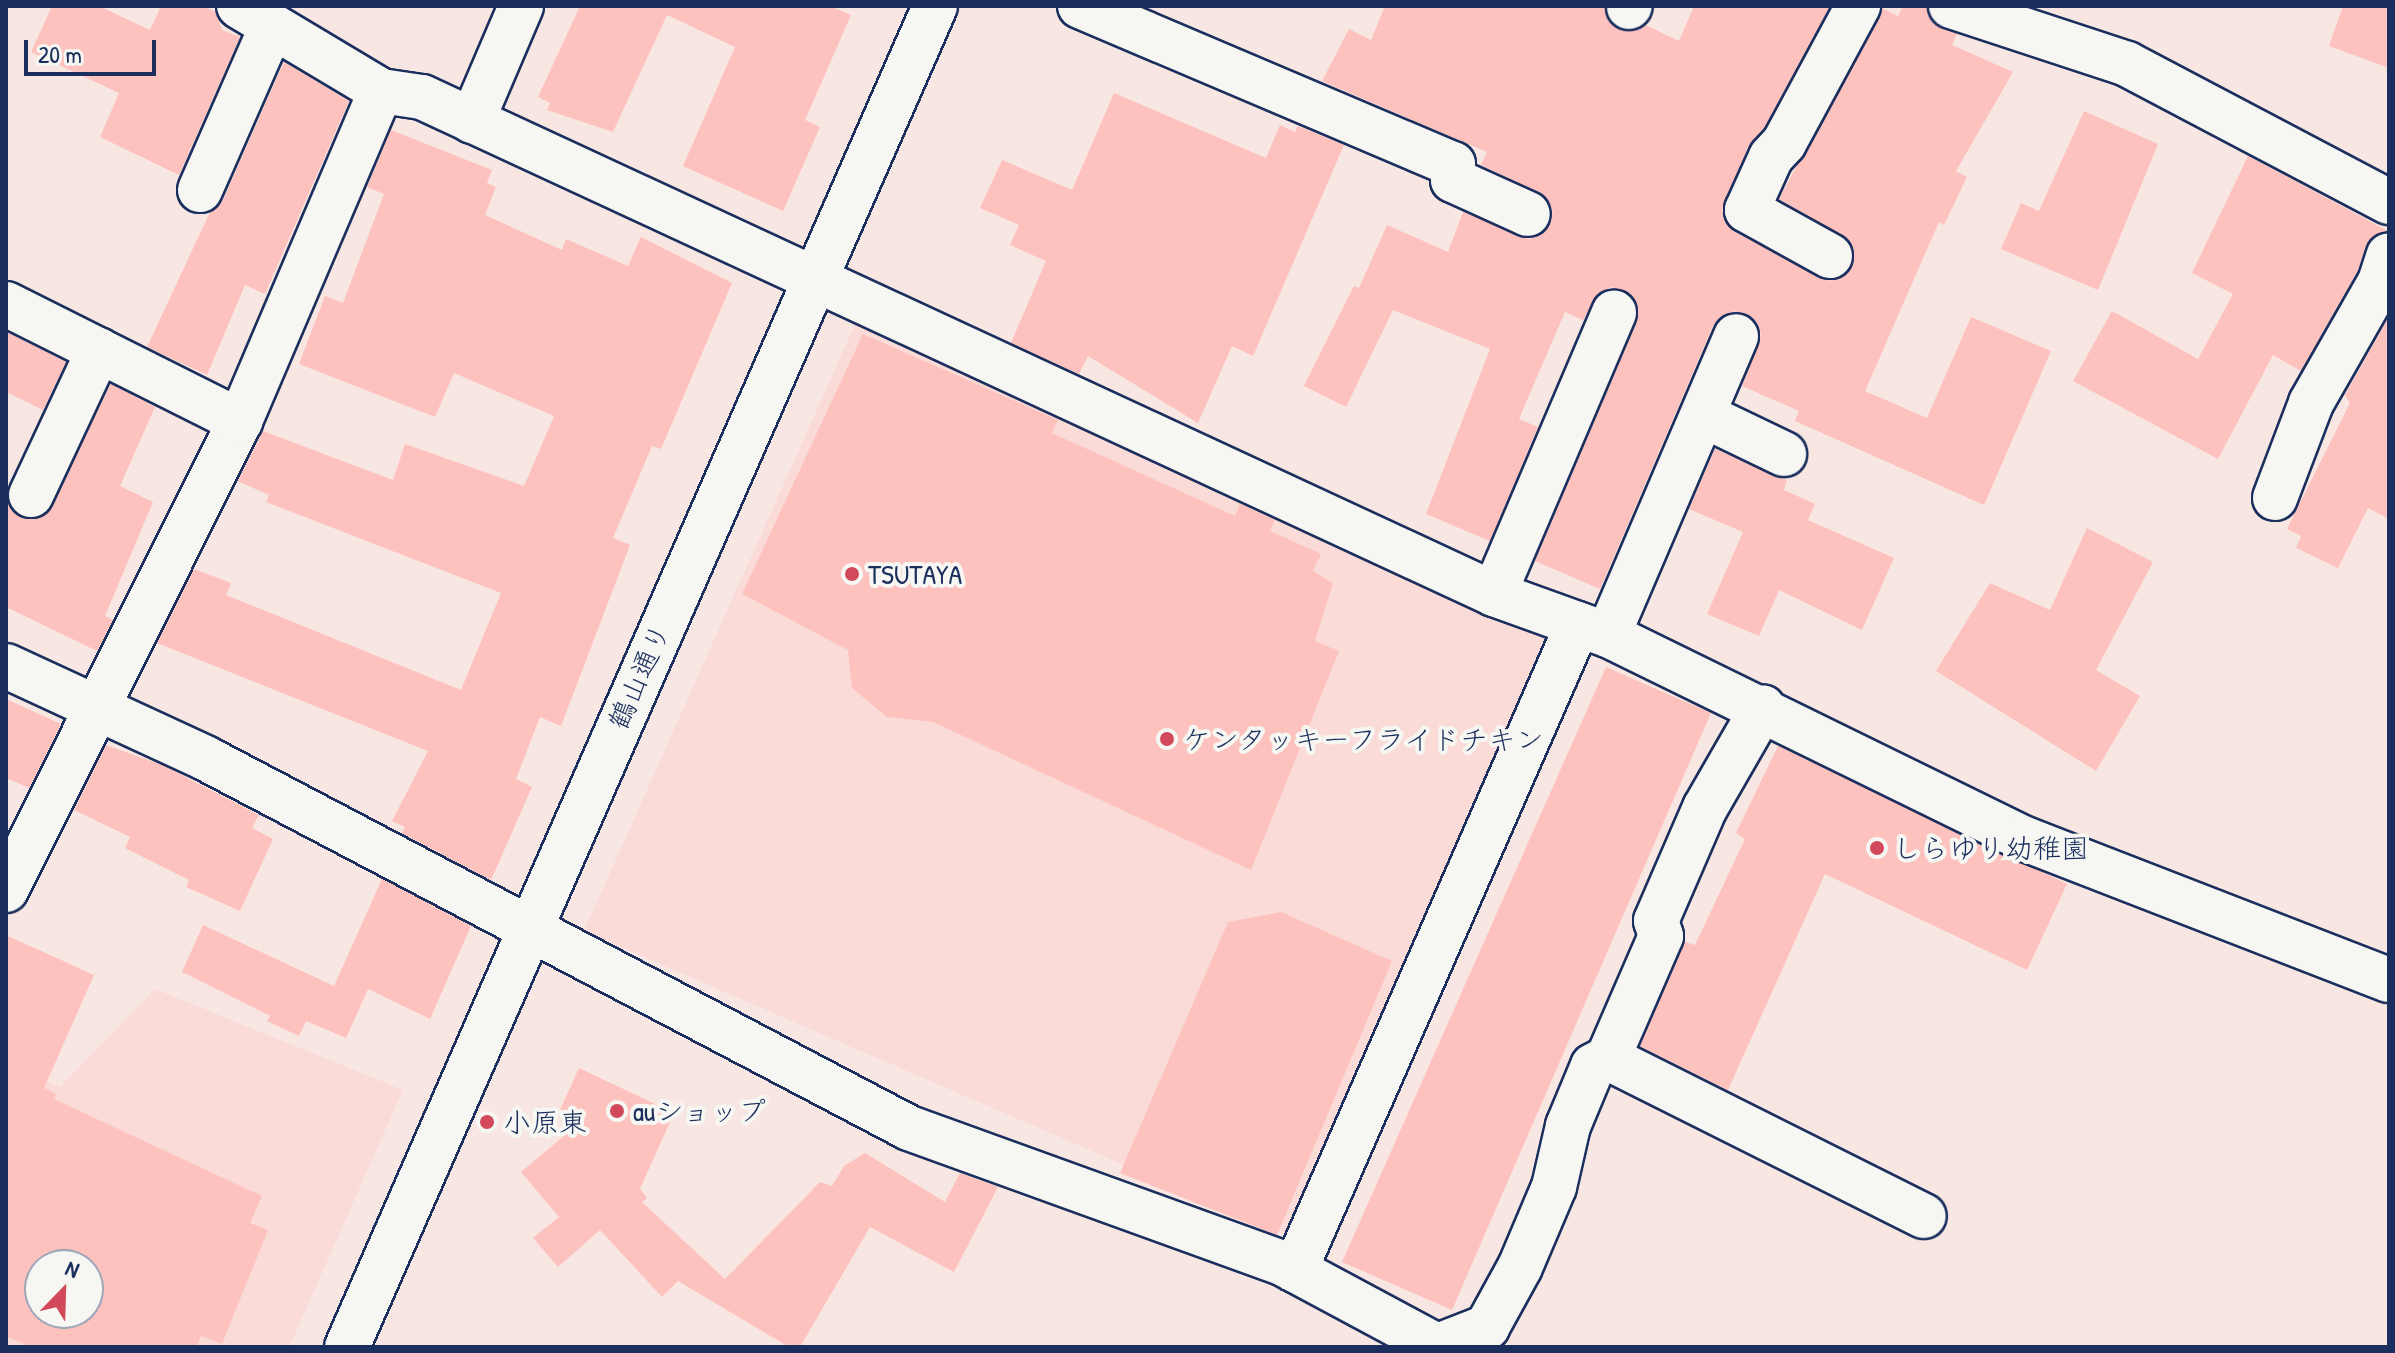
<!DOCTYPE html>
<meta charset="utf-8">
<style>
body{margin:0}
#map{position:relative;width:2395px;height:1353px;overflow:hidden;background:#f8e6e2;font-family:"Patrick Hand","Klee One",sans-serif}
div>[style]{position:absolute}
.built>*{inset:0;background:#fadbd7}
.building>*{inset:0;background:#fec2be}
.roads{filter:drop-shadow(2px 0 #1b2f5e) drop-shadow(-2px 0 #1b2f5e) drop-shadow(0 2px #1b2f5e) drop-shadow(0 -2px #1b2f5e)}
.street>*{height:44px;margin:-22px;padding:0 22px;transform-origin:22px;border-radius:22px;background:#f6f6f2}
.secondary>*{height:44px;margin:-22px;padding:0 22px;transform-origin:22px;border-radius:22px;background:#f6f6f2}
.dots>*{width:22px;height:22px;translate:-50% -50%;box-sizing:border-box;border:4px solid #f6f6f2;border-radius:50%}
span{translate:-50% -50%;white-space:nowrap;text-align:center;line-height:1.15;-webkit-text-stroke:8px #f6f6f2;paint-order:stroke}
.poi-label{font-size:28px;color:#1b2f5e}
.left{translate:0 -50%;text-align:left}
.street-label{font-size:28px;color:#1b2f5e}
.frame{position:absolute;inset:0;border:8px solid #1b2f5e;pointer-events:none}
.north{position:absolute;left:24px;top:1249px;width:80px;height:80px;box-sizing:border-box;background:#f6f6f2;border:2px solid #9ea6b7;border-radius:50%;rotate:23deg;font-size:22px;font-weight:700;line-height:32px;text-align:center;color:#1b2f5e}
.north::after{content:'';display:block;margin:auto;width:28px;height:36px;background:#d1495b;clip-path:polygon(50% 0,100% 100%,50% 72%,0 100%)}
.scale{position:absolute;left:24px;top:40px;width:132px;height:36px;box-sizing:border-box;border:4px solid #1b2f5e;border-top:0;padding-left:10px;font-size:24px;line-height:28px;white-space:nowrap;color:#1b2f5e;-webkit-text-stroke:6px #f6f6f2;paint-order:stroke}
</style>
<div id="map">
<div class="built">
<i style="clip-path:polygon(857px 320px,1546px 636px,1286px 1235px,584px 931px)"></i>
<i style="clip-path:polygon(evenodd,155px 989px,403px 1090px,289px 1347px,6px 1347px,6px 1064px,60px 1087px,155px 989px,40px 1265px,88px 1265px,88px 1313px,40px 1313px,40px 1265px)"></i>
</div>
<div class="building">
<i style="clip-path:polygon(52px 6px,99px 6px,150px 30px,161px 6px,203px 6px,216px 12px,222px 30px,240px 37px,179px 175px,100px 137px,119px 93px,31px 52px)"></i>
<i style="clip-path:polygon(580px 6px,830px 6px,851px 15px,805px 120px,820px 127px,783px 211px,683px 166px,735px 47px,667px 15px,613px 132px,547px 110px,550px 103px,538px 97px)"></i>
<i style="clip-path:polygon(1385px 6px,1603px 6px,1611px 24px,1622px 31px,1646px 25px,1679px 41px,1694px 6px,1830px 6px,1764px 128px,1748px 147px,1722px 211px,1735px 232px,1830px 281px,1852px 267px,1851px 242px,1779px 199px,1882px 8px,1898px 16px,1903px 6px,1927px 6px,1933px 23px,1957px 34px,1952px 45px,2013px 72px,1956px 171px,1967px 177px,1944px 225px,1939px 222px,1865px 391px,1927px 418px,1971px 317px,2051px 351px,1984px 505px,1795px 421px,1799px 411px,1742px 386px,1761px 334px,1755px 320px,1734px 311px,1713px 326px,1600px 589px,1535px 561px,1637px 321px,1633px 296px,1612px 287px,1598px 293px,1583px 320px,1565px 312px,1519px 419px,1538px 427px,1490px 541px,1426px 514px,1490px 349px,1393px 310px,1346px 407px,1304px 386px,1354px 286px,1359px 288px,1387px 225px,1448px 252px,1463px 212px,1530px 239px,1543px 234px,1553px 212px,1539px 192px,1481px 165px,1487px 152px,1322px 81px,1349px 29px,1371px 40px)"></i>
<i style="clip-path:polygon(2343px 6px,2389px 6px,2389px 68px,2329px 46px)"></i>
<i style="clip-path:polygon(284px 62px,349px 101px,265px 294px,245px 285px,207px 375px,147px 347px,210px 212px,223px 200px)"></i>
<i style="clip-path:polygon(1114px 93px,1266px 158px,1280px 125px,1295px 132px,1298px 126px,1344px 145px,1253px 356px,1232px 346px,1198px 423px,1088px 356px,1079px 374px,1011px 343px,1046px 261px,1010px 245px,1019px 225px,980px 208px,1002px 160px,1072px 190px)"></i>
<i style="clip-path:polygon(2084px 111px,2158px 144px,2098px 290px,2001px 249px,2021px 203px,2039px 211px)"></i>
<i style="clip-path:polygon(391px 130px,492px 170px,487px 183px,496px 187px,485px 215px,562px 250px,566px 239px,628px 266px,641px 237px,732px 283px,661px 449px,652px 446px,613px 538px,630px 545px,561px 726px,540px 717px,516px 779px,532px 787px,491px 880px,402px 833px,405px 827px,392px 821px,428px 751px,157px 643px,194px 569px,231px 583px,226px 595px,461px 690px,501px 593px,266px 502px,269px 495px,238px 481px,263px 431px,393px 480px,405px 444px,524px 486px,554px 416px,454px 373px,435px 417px,299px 364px,325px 296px,343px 303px,384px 194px,367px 187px)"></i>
<i style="clip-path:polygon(2248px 156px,2388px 231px,2373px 236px,2366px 246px,2357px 272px,2301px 371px,2273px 355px,2218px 459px,2073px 381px,2112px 311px,2198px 359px,2233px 294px,2192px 273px)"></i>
<i style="clip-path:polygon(2389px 317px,2389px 519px,2368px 508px,2338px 568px,2296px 548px,2301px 536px,2287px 529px,2350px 403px,2345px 395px)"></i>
<i style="clip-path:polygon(6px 332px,66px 362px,43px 410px,6px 392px)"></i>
<i style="clip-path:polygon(863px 334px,1058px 420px,1052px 433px,1235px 516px,1240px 504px,1275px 520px,1270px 531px,1321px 554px,1313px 571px,1333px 583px,1315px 641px,1339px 651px,1251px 870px,933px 722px,887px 717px,852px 688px,848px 650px,742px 594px)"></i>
<i style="clip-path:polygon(111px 384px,155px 407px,120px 486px,153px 502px,105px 616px,113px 620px,97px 651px,6px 607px,6px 485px,10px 509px,20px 517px,46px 515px)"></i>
<i style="clip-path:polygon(1715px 449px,1787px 480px,1784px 490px,1815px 504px,1808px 520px,1894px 558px,1862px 630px,1779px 590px,1759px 636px,1707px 614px,1743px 532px,1689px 509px)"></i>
<i style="clip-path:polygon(2087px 528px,2153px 562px,2096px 670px,2140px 696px,2096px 771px,1936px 671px,1990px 583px,2050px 610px)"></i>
<i style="clip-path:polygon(1606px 667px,1711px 713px,1452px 1310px,1342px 1262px)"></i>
<i style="clip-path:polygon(6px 699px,61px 724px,29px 788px,6px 778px)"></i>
<i style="clip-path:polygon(106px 745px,162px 765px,259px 815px,252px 828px,273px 839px,240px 911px,186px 887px,189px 880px,125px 848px,130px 837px,74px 810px)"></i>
<i style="clip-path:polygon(1778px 746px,2067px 884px,2027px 970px,1825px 874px,1728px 1090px,1640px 1046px,1685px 942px,1695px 945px,1745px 839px,1736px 833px)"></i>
<i style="clip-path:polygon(382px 879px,471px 926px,430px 1019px,368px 989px,346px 1038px,306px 1021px,299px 1036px,267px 1021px,270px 1016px,182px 972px,203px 925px,334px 986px)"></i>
<i style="clip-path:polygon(1281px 912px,1392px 961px,1277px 1235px,1120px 1173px,1228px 922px)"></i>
<i style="clip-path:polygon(evenodd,6px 935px,94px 975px,44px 1088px,56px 1094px,54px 1099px,262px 1196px,250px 1223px,268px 1230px,222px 1344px,201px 1336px,197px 1347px,30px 1347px,6px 1336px,6px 935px,40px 1265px,88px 1265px,88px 1313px,40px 1313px,40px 1265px)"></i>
<i style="clip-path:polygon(579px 1068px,674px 1113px,640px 1189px,647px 1198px,642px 1202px,725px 1279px,820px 1182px,832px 1186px,844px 1166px,865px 1153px,945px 1202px,960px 1173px,998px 1187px,954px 1272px,870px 1227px,800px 1347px,789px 1347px,678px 1281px,662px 1297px,600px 1230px,558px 1267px,533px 1238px,559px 1217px,521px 1172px,583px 1120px,560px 1110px)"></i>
</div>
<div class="roads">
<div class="street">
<i style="left:239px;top:6px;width:165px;rotate:30.9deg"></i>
<i style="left:381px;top:91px;width:41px;rotate:8.3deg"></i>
<i style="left:422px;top:97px;width:1182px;rotate:24.87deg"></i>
<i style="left:1494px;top:594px;width:121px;rotate:19.8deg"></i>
<i style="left:1608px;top:635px;width:464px;rotate:26.1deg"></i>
<i style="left:2025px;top:839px;width:390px;rotate:21.2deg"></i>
<i style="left:1080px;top:6px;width:405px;rotate:23deg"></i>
<i style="left:1453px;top:164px;width:16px;rotate:90deg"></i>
<i style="left:1453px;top:180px;width:82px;rotate:24.4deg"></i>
<i style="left:1951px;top:6px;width:185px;rotate:18.2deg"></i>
<i style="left:2127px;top:64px;width:296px;rotate:27.8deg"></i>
<i style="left:1629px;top:7px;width:1px;rotate:-45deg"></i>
<i style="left:472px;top:121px;width:125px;rotate:-66.9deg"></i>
<i style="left:200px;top:190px;width:179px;rotate:-66.3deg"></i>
<i style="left:1830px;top:256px;width:95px;rotate:-151deg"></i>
<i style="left:1747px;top:210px;width:58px;rotate:-65.6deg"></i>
<i style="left:1771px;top:157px;width:19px;rotate:-47deg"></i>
<i style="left:1784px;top:143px;width:156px;rotate:-61.6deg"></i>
<i style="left:6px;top:304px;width:262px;rotate:26.6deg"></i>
<i style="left:1703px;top:415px;width:90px;rotate:25.7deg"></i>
<i style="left:31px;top:495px;width:160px;rotate:-64.9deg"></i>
<i style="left:2275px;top:498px;width:102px;rotate:-69.2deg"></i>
<i style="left:2311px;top:403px;width:139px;rotate:-60.3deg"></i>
<i style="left:2380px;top:282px;width:28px;rotate:-72deg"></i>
<i style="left:1494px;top:594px;width:306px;rotate:-66.9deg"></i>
<i style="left:1608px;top:635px;width:325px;rotate:-66.8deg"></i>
<i style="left:6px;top:666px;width:219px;rotate:24.8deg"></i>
<i style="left:205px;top:758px;width:795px;rotate:27.72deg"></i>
<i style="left:909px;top:1128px;width:399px;rotate:19.9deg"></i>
<i style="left:1284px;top:1264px;width:176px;rotate:28.2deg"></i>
<i style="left:6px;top:890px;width:524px;rotate:-63.48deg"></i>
<i style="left:240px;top:421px;width:359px;rotate:-66.9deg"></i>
<i style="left:1608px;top:1058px;width:353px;rotate:26.6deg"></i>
<i style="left:1295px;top:1270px;width:705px;rotate:-66.34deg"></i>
<i style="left:1438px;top:1346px;width:53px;rotate:-21.2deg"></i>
<i style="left:1487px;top:1327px;width:68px;rotate:-61.2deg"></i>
<i style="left:1520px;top:1267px;width:87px;rotate:-67deg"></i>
<i style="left:1554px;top:1187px;width:63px;rotate:-77.1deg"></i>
<i style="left:1568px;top:1126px;width:65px;rotate:-67.4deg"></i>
<i style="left:1593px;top:1066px;width:17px;rotate:-28deg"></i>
<i style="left:1608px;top:1058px;width:133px;rotate:-66.5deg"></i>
<i style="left:1661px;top:936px;width:16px;rotate:-108deg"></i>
<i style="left:1656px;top:921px;width:123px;rotate:-66.6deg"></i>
<i style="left:1705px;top:808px;width:116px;rotate:-60.1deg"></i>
</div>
<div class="secondary">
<i style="left:347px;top:1347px;width:1464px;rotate:-66.32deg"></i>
</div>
</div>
<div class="dots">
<i style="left:852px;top:574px;background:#d1495b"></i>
<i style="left:1167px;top:739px;background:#d1495b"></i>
<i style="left:1877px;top:848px;background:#d1495b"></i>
<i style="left:617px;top:1111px;background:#d1495b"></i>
<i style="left:487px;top:1122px;background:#d1495b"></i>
</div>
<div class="poi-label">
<span class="left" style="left:868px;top:574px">TSUTAYA</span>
<span class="left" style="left:1183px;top:739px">ケンタッキーフライドチキン</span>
<span class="left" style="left:1893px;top:848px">しらゆり幼稚園</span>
<span class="left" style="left:633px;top:1111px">auショップ</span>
<span class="left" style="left:503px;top:1122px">小原東</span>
</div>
<div class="street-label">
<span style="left:639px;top:676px;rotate:-66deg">鶴山通り</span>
</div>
<div class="frame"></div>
<div class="north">N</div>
<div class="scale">20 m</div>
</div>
